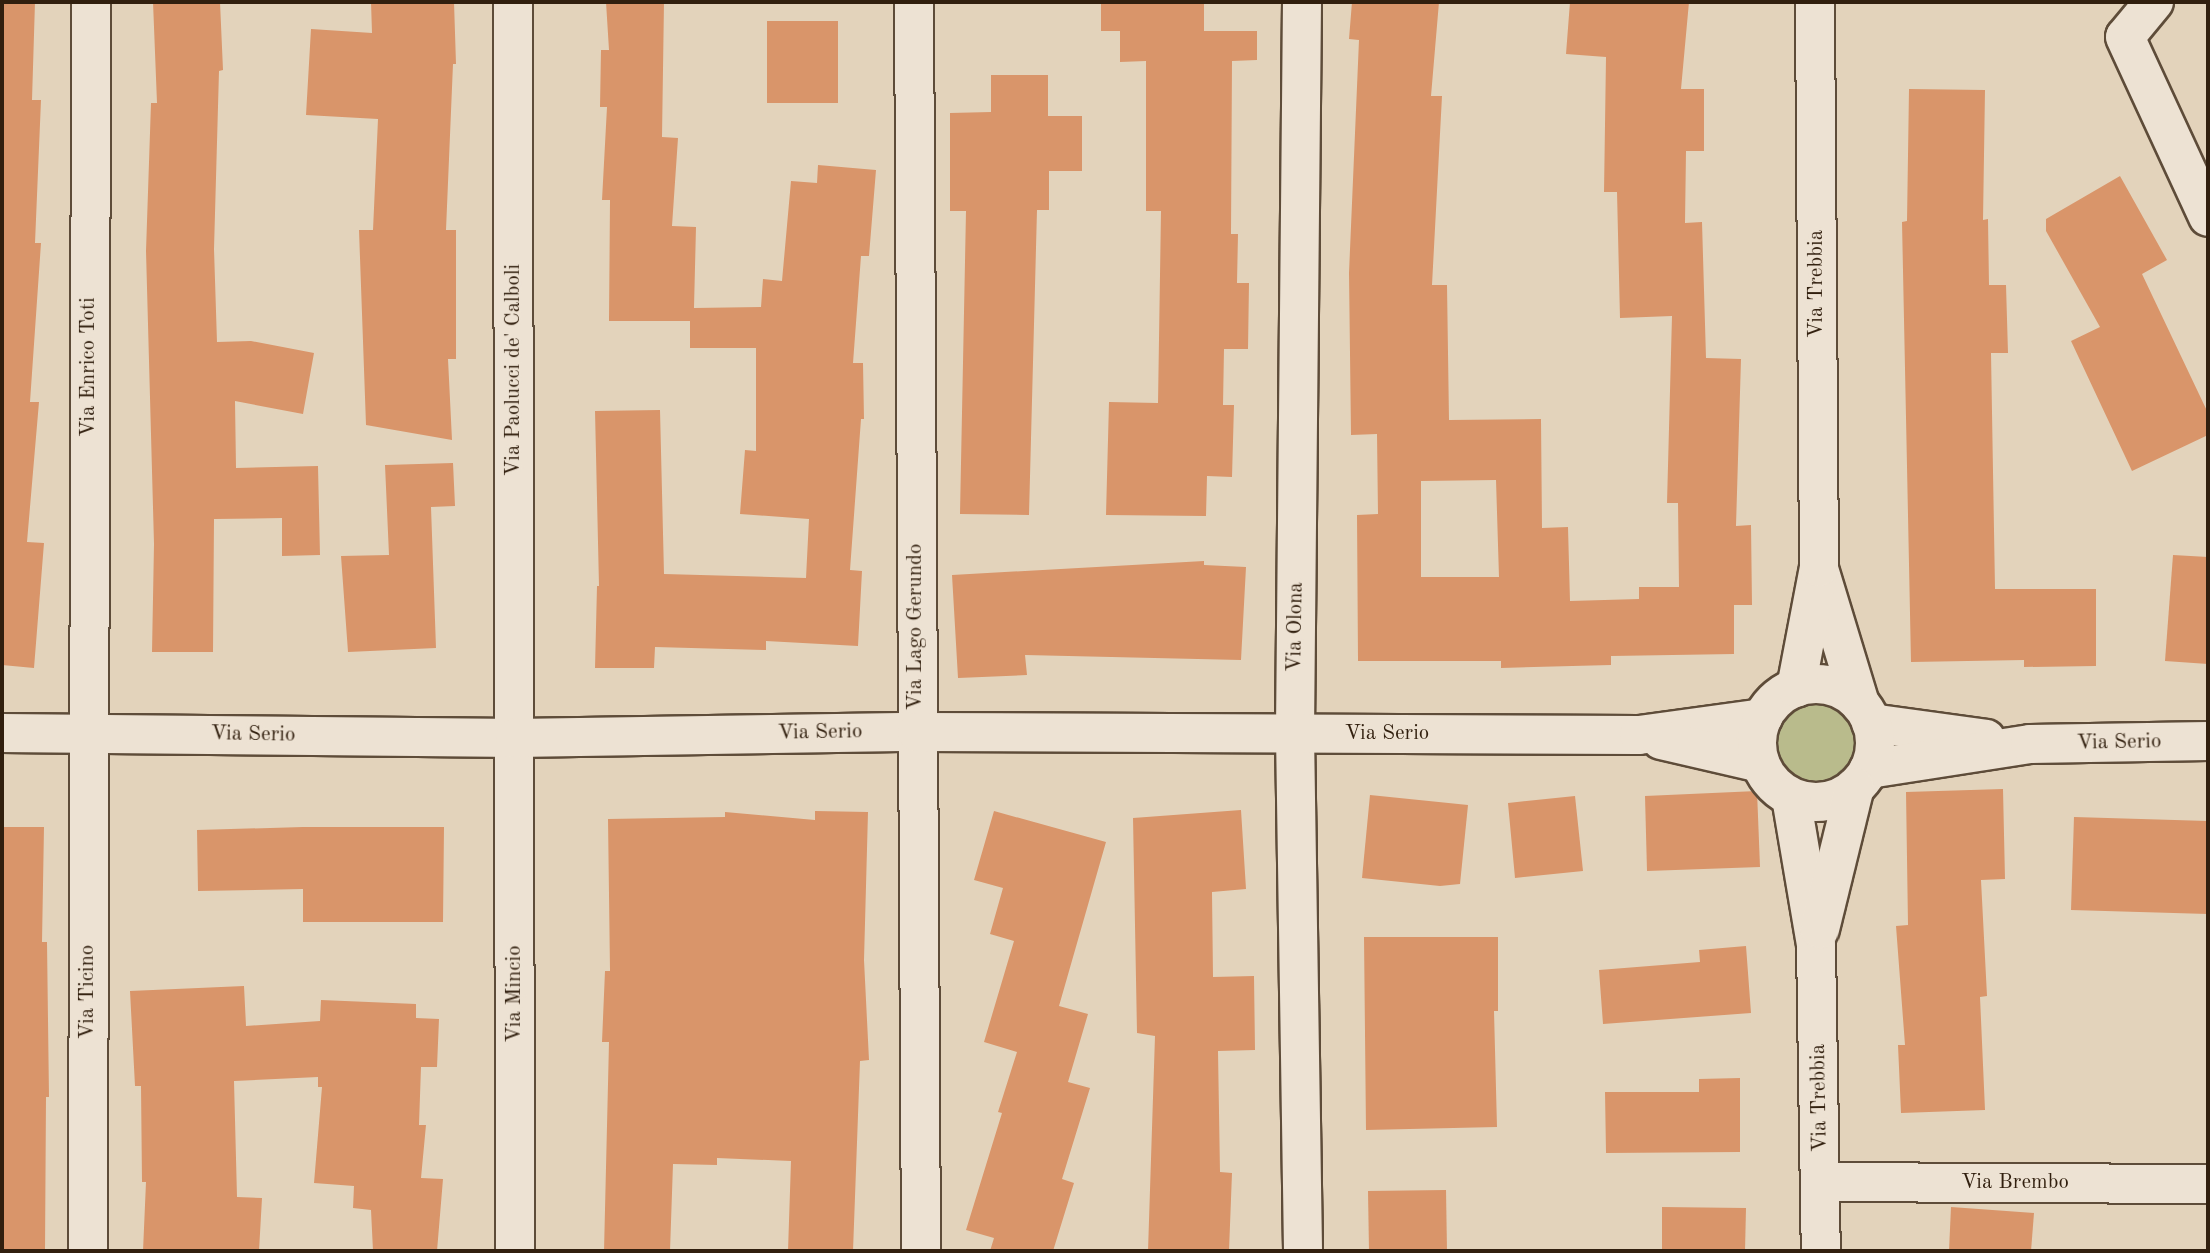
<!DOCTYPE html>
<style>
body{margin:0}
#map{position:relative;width:2210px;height:1253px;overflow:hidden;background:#e3d3bb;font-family:"Old Standard TT",serif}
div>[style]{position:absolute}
.green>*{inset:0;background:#b9bb8c}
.round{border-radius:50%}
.building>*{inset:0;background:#d9956a}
.roads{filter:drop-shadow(2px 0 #5e4c39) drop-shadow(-2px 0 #5e4c39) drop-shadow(0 2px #5e4c39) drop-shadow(0 -2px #5e4c39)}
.street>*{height:38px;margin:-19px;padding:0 19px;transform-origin:19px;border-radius:19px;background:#ede2d3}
.secondary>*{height:38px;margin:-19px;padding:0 19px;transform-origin:19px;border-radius:19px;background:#ede2d3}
.secondary>.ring{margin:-19px;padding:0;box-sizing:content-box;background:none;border:38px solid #ede2d3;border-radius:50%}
span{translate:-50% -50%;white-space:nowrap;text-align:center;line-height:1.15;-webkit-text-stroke:6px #ede2d3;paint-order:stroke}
.street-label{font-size:21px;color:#311f0e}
.frame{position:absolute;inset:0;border:4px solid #311f0e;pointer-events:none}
</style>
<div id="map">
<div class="green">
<i class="round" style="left:1777px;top:704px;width:78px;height:78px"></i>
</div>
<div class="building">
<i style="clip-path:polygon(2px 2px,35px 2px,32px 100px,41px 100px,35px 243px,41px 243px,30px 402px,39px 402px,27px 542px,44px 543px,34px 668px,2px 665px)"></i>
<i style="clip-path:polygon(153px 2px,220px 2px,223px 70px,219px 71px,214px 249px,217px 342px,251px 341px,314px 353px,303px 414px,235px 401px,236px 468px,318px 466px,320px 555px,282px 556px,282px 518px,214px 519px,213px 652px,152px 652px,154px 544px,146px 251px,151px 103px,157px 103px)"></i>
<i style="clip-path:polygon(371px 2px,454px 2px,456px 64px,453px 64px,446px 230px,456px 230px,456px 359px,448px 359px,452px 440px,366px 425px,359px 230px,373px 230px,378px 119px,306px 115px,311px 29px,372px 33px)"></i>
<i style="clip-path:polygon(606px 2px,664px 2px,662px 137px,678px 138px,672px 226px,696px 227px,694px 308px,761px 307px,763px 279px,782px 281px,791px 181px,817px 183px,818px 165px,876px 170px,869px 256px,861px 256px,853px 363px,863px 363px,864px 419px,861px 419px,850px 570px,862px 571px,858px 646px,766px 641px,766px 650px,655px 647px,654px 668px,595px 668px,597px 586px,599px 586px,595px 411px,660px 410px,664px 574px,806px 578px,809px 519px,740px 514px,745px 450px,756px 451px,756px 348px,690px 348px,690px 321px,609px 321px,610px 200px,602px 200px,607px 107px,600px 107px,601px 50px,609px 50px)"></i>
<i style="clip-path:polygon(1101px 2px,1204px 2px,1204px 31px,1257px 31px,1257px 60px,1232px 61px,1231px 234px,1238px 234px,1237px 283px,1249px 283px,1248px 349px,1224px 349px,1223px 405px,1234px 405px,1232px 477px,1207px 476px,1206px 516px,1106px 515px,1109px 402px,1158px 403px,1161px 211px,1146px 211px,1146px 61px,1120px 62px,1120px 31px,1101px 31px)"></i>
<i style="clip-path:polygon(evenodd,1352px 2px,1439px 2px,1431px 96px,1442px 96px,1432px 285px,1447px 285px,1449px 420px,1541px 419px,1542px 528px,1568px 527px,1570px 601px,1639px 599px,1639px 587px,1679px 587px,1678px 503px,1667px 503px,1672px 316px,1620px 318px,1617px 192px,1604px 192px,1606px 57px,1566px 54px,1570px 2px,1689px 2px,1681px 89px,1704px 89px,1704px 151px,1686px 151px,1685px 223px,1702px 222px,1706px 358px,1741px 359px,1736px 526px,1751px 525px,1752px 605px,1734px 605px,1734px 654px,1611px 656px,1611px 665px,1501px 668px,1501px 661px,1358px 661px,1357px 515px,1378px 514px,1377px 434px,1351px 435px,1349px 273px,1359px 40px,1349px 39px,1352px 2px,1496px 480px,1499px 577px,1421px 577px,1421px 481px,1496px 480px)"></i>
<i style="clip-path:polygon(767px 21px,838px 21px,838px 103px,767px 103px)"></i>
<i style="clip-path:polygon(991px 75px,1048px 75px,1048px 116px,1082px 116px,1082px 171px,1049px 171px,1049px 210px,1037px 210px,1029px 515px,960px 514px,966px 211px,950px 211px,950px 113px,991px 112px)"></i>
<i style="clip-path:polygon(1909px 89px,1985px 90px,1983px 220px,1988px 219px,1989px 285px,2006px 285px,2008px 353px,1991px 353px,1995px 589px,2096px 589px,2096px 666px,2024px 667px,2024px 660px,1911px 662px,1902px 222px,1907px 221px)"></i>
<i style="clip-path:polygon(2120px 176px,2167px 260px,2142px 274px,2208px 413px,2208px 435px,2132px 471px,2071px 341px,2100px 327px,2046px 231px,2046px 219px)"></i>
<i style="clip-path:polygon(453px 463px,455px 506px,431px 507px,436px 648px,348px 652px,341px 556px,389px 555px,385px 465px)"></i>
<i style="clip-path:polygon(2173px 555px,2208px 557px,2208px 664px,2165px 661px)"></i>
<i style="clip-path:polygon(1204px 561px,1204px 565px,1246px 567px,1241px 660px,1025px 655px,1027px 675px,958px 678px,952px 575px)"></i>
<i style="clip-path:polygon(2003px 789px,2005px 879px,1981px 880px,1987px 996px,1980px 997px,1985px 1110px,1901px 1113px,1898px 1045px,1905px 1045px,1896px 926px,1908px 925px,1906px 792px)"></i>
<i style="clip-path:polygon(1757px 791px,1760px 867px,1647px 871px,1645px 796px)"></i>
<i style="clip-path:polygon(1370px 795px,1468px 805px,1460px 884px,1440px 886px,1362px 878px)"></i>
<i style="clip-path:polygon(1575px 796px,1583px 871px,1515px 878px,1508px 803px)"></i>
<i style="clip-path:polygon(1241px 810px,1246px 889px,1212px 892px,1213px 977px,1254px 976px,1255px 1050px,1218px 1051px,1220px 1172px,1232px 1173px,1229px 1251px,1148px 1251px,1155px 1036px,1137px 1033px,1133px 818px)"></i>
<i style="clip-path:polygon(815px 811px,868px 812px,864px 960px,869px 1060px,860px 1061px,853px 1251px,788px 1251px,791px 1161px,717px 1158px,717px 1165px,673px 1164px,670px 1251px,604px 1251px,609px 1042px,602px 1042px,605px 971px,610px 971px,608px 819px,725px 817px,725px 812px,815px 820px)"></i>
<i style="clip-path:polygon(994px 811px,1106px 842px,1059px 1006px,1088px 1014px,1068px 1082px,1090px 1088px,1062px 1179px,1074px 1183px,1053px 1251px,990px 1251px,994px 1238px,966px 1230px,1002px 1113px,998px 1112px,1017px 1052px,984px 1042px,1014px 941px,990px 934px,1003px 888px,974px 880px)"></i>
<i style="clip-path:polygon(2074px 817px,2208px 821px,2208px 914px,2071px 910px)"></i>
<i style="clip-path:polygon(2px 827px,44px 827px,42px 942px,47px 942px,49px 1097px,46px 1097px,45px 1251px,2px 1251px)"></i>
<i style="clip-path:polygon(303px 827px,444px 827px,443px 922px,303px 922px,303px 889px,198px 891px,197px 830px)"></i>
<i style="clip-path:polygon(1364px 937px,1498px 937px,1498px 1011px,1494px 1011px,1497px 1127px,1366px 1130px)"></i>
<i style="clip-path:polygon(1746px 946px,1751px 1013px,1603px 1024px,1599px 970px,1700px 962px,1699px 950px)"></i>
<i style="clip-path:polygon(244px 986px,246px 1026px,320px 1021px,321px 1000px,416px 1004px,416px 1018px,439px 1019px,437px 1067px,421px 1067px,419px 1125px,426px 1125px,421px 1178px,443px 1179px,437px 1251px,373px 1251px,371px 1210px,353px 1208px,354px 1186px,314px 1183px,322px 1087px,318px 1087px,318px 1077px,234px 1081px,237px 1197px,262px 1198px,259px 1251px,143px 1251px,146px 1182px,142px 1182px,141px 1086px,135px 1086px,130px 991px)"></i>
<i style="clip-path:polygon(1740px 1078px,1740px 1152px,1606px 1153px,1605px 1092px,1699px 1092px,1699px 1079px)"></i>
<i style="clip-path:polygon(1446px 1190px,1447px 1251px,1369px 1251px,1368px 1191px)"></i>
<i style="clip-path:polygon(1662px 1207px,1746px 1208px,1745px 1251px,1662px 1251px)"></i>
<i style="clip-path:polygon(1951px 1207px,2034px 1213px,2031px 1251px,1949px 1251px)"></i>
</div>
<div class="roads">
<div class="street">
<i style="left:513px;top:2px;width:1249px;rotate:89.91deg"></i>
<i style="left:914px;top:2px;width:1249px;rotate:89.68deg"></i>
<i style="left:1302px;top:2px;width:732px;rotate:90.55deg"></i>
<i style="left:1295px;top:734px;width:517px;rotate:89.11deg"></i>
<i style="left:2154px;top:2px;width:45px;rotate:129.6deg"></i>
<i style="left:2125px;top:37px;width:198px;rotate:65.2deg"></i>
<i style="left:1871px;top:723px;width:116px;rotate:7.9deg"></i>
<i style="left:2px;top:733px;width:513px;rotate:0.56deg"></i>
<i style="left:515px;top:738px;width:402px;rotate:-0.9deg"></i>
<i style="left:917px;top:732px;width:722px;rotate:0.24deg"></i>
<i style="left:1639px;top:735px;width:125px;rotate:-7.8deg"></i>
<i style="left:1661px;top:740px;width:102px;rotate:13.1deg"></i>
<i style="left:1869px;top:769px;width:163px;rotate:-8.8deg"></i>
<i style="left:2030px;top:744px;width:178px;rotate:-1deg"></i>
<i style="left:1821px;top:1182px;width:387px;rotate:0.3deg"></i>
<i style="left:88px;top:1251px;width:1249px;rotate:-89.86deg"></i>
</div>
<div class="secondary">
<i style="left:1820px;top:572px;width:138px;rotate:73.1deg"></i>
<i class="ring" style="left:1757px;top:684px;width:80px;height:80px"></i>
<i style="left:1796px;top:688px;width:123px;rotate:-79.2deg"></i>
<i style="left:1819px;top:567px;width:565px;rotate:-90.41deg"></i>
<i style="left:1791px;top:797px;width:150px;rotate:80.4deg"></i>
<i style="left:1816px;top:945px;width:306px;rotate:89.1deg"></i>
<i style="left:1820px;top:929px;width:146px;rotate:-76.2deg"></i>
</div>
</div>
<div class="street-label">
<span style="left:1817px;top:284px;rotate:-90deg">Via Trebbia</span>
<span style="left:89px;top:367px;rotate:-90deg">Via Enrico Toti</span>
<span style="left:514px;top:370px;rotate:-90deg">Via Paolucci de' Calboli</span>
<span style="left:916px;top:627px;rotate:-90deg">Via Lago Gerundo</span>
<span style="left:1296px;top:627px;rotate:-89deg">Via Olona</span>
<span style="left:820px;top:733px;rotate:-1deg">Via Serio</span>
<span style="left:1387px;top:734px">Via Serio</span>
<span style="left:253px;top:735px;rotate:1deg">Via Serio</span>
<span style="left:2119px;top:743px;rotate:-1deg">Via Serio</span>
<span style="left:88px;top:992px;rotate:-90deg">Via Ticino</span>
<span style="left:515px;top:994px;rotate:-90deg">Via Mincio</span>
<span style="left:1820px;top:1098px;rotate:-91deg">Via Trebbia</span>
<span style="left:2015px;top:1183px">Via Brembo</span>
</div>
<div class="frame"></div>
</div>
